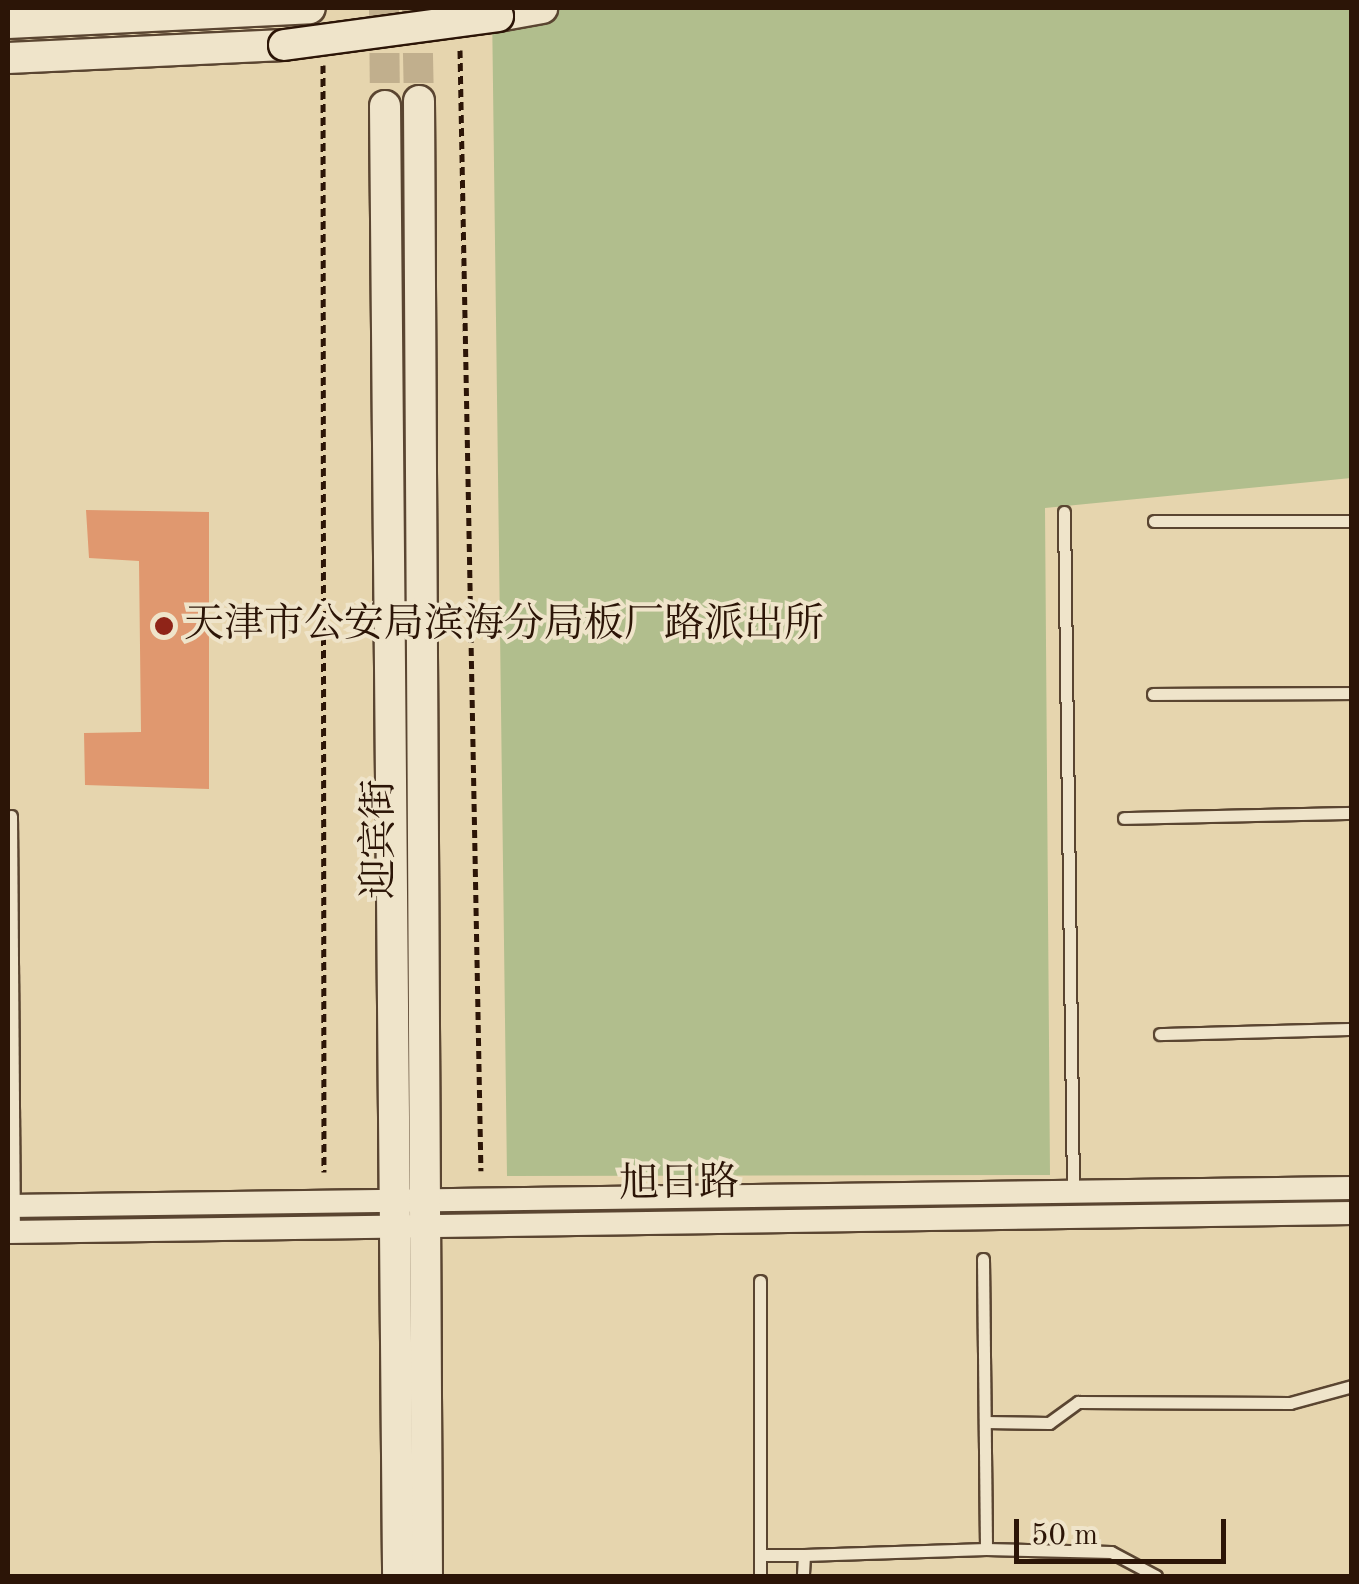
<!DOCTYPE html>
<meta charset="utf-8">
<style>
body{margin:0}
#map{position:relative;width:1359px;height:1584px;overflow:hidden;background:#e6d5ae;font-family:"Old Standard TT","Noto Serif SC",serif}
div>[style]{position:absolute}
.green>*{inset:0;background:#b1be8d}
.building>*{inset:0;background:#e0986f}
.secondary-tunnel>*{height:30px;margin-top:-15px;transform-origin:0;background:repeating-linear-gradient(90deg,#c1af8d 0 30px,transparent 0 45px)}
.path>*{height:5px;margin-top:-2.5px;transform-origin:0;background:repeating-linear-gradient(90deg,#2c1507 0 8px,transparent 0 13px)}
.roads{filter:drop-shadow(2px 0 #5a4531) drop-shadow(-2px 0 #5a4531) drop-shadow(0 2px #5a4531) drop-shadow(0 -2px #5a4531)}
.lane>*{height:11px;margin:-5.5px;padding:0 5.5px;transform-origin:5.5px;border-radius:5.5px;background:#efe4ca}
.street>*{height:22px;margin:-11px;padding:0 11px;transform-origin:11px;border-radius:11px;background:#efe4ca}
.secondary>*{height:30px;margin:-15px;padding:0 15px;transform-origin:15px;border-radius:15px;background:#efe4ca}
.bridges{filter:drop-shadow(2px 0 #2c1507) drop-shadow(-2px 0 #2c1507) drop-shadow(0 2px #2c1507) drop-shadow(0 -2px #2c1507)}
.secondary-bridge>*{height:30px;margin:-15px;padding:0 15px;transform-origin:15px;border-radius:15px;background:#efe4ca}
.dots>*{width:28px;height:28px;translate:-50% -50%;box-sizing:border-box;border:5px solid #efe4ca;border-radius:50%}
span{translate:-50% -50%;white-space:nowrap;text-align:center;line-height:1.15;-webkit-text-stroke:8px #efe4ca;paint-order:stroke}
.poi-label{font-size:40px;color:#2c1507}
.left{translate:0 -50%;text-align:left}
.street-label{font-size:40px;color:#2c1507}
.frame{position:absolute;inset:0;border:10px solid #2c1507;pointer-events:none}
.scale{position:absolute;left:1014px;top:1519px;width:212px;height:45px;box-sizing:border-box;border:5px solid #2c1507;border-top:0;padding-left:12px;font-size:30px;line-height:35px;white-space:nowrap;color:#2c1507;-webkit-text-stroke:8px #efe4ca;paint-order:stroke}
</style>
<div id="map">
<div class="green">
<i style="clip-path:polygon(492px 8px,1351px 8px,1351px 478px,1045px 508px,1050px 1175px,507px 1176px)"></i>
</div>
<div class="building">
<i style="clip-path:polygon(86px 510px,209px 512px,209px 789px,85px 785px,84px 733px,141px 732px,139px 561px,89px 558px)"></i>
</div>
<div class="secondary-tunnel">
<i style="left:384px;top:8px;width:98px;rotate:89.4deg"></i>
<i style="left:417px;top:8px;width:93px;rotate:88.8deg"></i>
</div>
<div class="path">
<i style="left:460px;top:50px;width:1121px;rotate:88.93deg"></i>
<i style="left:323px;top:65px;width:1107px;rotate:89.95deg"></i>
</div>
<div class="roads">
<div class="lane">
<i style="left:1064px;top:512px;width:681px;rotate:89.24deg"></i>
<i style="left:1154px;top:521px;width:198px"></i>
<i style="left:1153px;top:694px;width:199px;rotate:-0.3deg"></i>
<i style="left:11px;top:816px;width:416px;rotate:89.6deg"></i>
<i style="left:1124px;top:818px;width:228px;rotate:-1.3deg"></i>
<i style="left:1160px;top:1034px;width:192px;rotate:-1.5deg"></i>
<i style="left:983px;top:1259px;width:290px;rotate:89.4deg"></i>
<i style="left:986px;top:1549px;width:125px;rotate:1.4deg"></i>
<i style="left:1111px;top:1552px;width:51px;rotate:28.1deg"></i>
<i style="left:985px;top:1422px;width:64px;rotate:0.9deg"></i>
<i style="left:1049px;top:1423px;width:36px;rotate:-36deg"></i>
<i style="left:1078px;top:1402px;width:212px;rotate:0.3deg"></i>
<i style="left:1290px;top:1403px;width:64px;rotate:-15.3deg"></i>
<i style="left:760px;top:1555px;width:274px;rotate:-90deg"></i>
<i style="left:804px;top:1555px;width:182px;rotate:-1.9deg"></i>
<i style="left:760px;top:1576px;width:21px;rotate:-90deg"></i>
<i style="left:760px;top:1555px;width:44px"></i>
<i style="left:804px;top:1555px;width:21px;rotate:93deg"></i>
</div>
<div class="street">
<i style="left:8px;top:1206px;width:1344px;rotate:-0.77deg"></i>
<i style="left:8px;top:1232px;width:1344px;rotate:-0.81deg"></i>
</div>
<div class="secondary">
<i style="left:498px;top:16px;width:45px;rotate:-10.3deg"></i>
<i style="left:8px;top:23px;width:302px;rotate:-2.8deg"></i>
<i style="left:8px;top:58px;width:276px;rotate:-2.7deg"></i>
<i style="left:419px;top:101px;width:1475px;rotate:89.69deg"></i>
<i style="left:385px;top:106px;width:1470px;rotate:89.49deg"></i>
</div>
</div>
<div class="bridges">
<div class="secondary-bridge">
<i style="left:284px;top:45px;width:216px;rotate:-7.7deg"></i>
</div>
</div>
<div class="dots">
<i style="left:164px;top:626px;background:#8f2418"></i>
</div>
<div class="poi-label">
<span class="left" style="left:184px;top:626px">天津市公安局滨海分局板厂路派出所</span>
</div>
<div class="street-label">
<span style="left:381px;top:839px;rotate:-90deg">迎宾街</span>
<span style="left:679px;top:1185px;rotate:-1deg">旭日路</span>
</div>
<div class="frame"></div>
<div class="scale">50 m</div>
</div>
